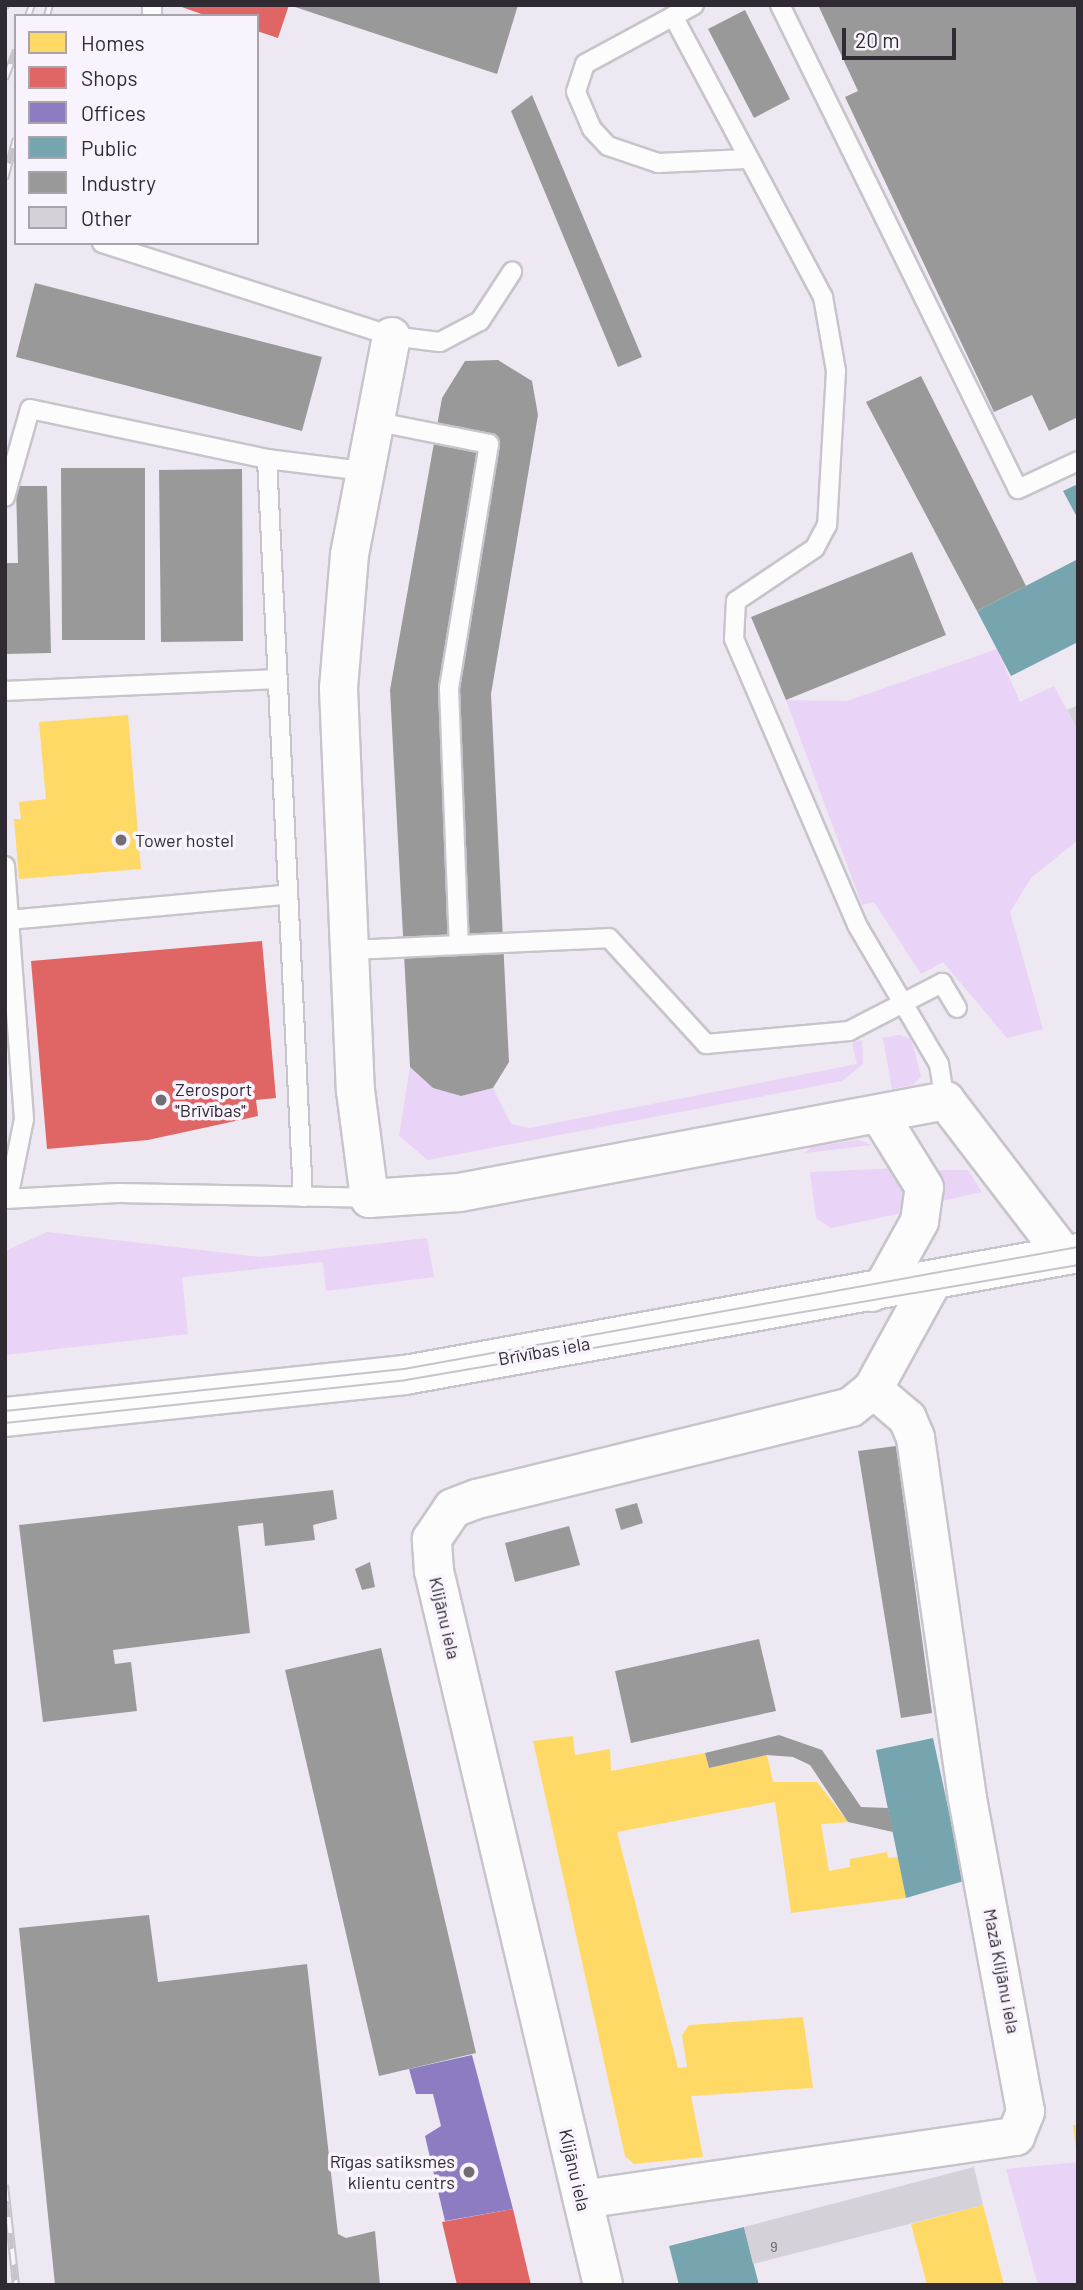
<!DOCTYPE html>
<meta charset="utf-8">
<style>
body{margin:0}
#map{position:relative;width:1083px;height:2290px;overflow:hidden;background:#eee8f2;font-family:Barlow,sans-serif}
div>[style]{position:absolute}
.green>*{inset:0;background:#e9d3f6}
.homes>*{inset:0;background:#ffd966}
.shops>*{inset:0;background:#e06666}
.offices>*{inset:0;background:#8e7cc3}
.public>*{inset:0;background:#76a5af}
.industry>*{inset:0;background:#999}
.building>*{inset:0;background:#d5d1d8}
.roads{filter:drop-shadow(2px 0 #c8c4cb) drop-shadow(-2px 0 #c8c4cb) drop-shadow(0 2px #c8c4cb) drop-shadow(0 -2px #c8c4cb)}
.lane>*{height:18px;margin:-9px;padding:0 9px;transform-origin:9px;border-radius:9px;background:#fcfcfd}
.street>*{height:37px;margin:-18.5px;padding:0 18.5px;transform-origin:18.5px;border-radius:18.5px;background:#fcfcfd}
.secondary>*{height:38px;margin:-19px;padding:0 19px;transform-origin:19px;border-radius:19px;background:#fcfcfd}
.highway>*{height:38px;margin:-19px;padding:0 19px;transform-origin:19px;border-radius:19px;background:#fcfcfd}
.tram>*{height:2px;margin:-1px;padding:0 1px;transform-origin:1px;border-radius:1px;background:#c6c4c8}
.rail>*{height:8px;margin-top:-4px;transform-origin:0;background:repeating-linear-gradient(90deg,#f9f3fe 0 16px,#c6c4c8 0 32px);box-sizing:border-box;border-block:2px solid #c6c4c8}
.dots>*{width:19px;height:19px;translate:-50% -50%;box-sizing:border-box;border:4px solid #f9f3fe;border-radius:50%}
span{translate:-50% -50%;white-space:nowrap;text-align:center;line-height:1.15;-webkit-text-stroke:7px #f9f3fe;paint-order:stroke}
.number-label{font-size:14px;color:#5b565d}
.number-label span{-webkit-text-stroke-width:0}
.poi-label{font-size:18px;color:#302b32}
.left{translate:0 -50%;text-align:left}
.right{translate:-100% -50%;text-align:right}
.street-label{font-size:18px;color:#302b32}
.frame{position:absolute;inset:0;border:7px solid #302b32;pointer-events:none}
.legend{position:absolute;left:14px;top:14px;width:245px;height:231px;box-sizing:border-box;background:#f9f3fe;border:2px solid #a9a3ac;margin:0;padding:9px 12px;list-style:none;font-size:21px;color:#302b32}
.legend li{display:flex;align-items:center;gap:14px;height:35px}
.legend b{width:35px;border:2px solid #a9a3ac}
.scale{position:absolute;left:842px;top:28px;width:114px;height:32px;box-sizing:border-box;border:4px solid #302b32;border-top:0;padding-left:9px;font-size:21px;line-height:24px;white-space:nowrap;color:#302b32;-webkit-text-stroke:5px #f9f3fe;paint-order:stroke}
</style>
<div id="map">
<div class="green">
<i style="clip-path:polygon(997px 649px,1020px 702px,1054px 686px,1078px 731px,1078px 840px,1031px 878px,1010px 912px,1043px 1029px,1007px 1038px,943px 962px,921px 974px,874px 902px,862px 905px,786px 700px,847px 701px)"></i>
<i style="clip-path:polygon(899px 1035px,911px 1039px,921px 1076px,913px 1085px,892px 1089px,883px 1038px)"></i>
<i style="clip-path:polygon(862px 1040px,863px 1064px,842px 1081px,428px 1160px,399px 1136px,410px 1067px,433px 1088px,461px 1096px,493px 1088px,511px 1124px,529px 1128px,857px 1064px,852px 1043px)"></i>
<i style="clip-path:polygon(858px 1140px,872px 1145px,805px 1153px,811px 1147px)"></i>
<i style="clip-path:polygon(901px 1168px,910px 1190px,907px 1212px,831px 1228px,816px 1218px,810px 1172px)"></i>
<i style="clip-path:polygon(937px 1170px,968px 1170px,982px 1192px,942px 1201px)"></i>
<i style="clip-path:polygon(47px 1232px,260px 1257px,427px 1238px,434px 1277px,326px 1291px,323px 1262px,182px 1277px,188px 1334px,5px 1355px,5px 1251px)"></i>
<i style="clip-path:polygon(1078px 2162px,1078px 2285px,1038px 2285px,1006px 2169px)"></i>
</div>
<div class="homes">
<i style="clip-path:polygon(128px 715px,141px 869px,19px 879px,14px 819px,21px 819px,19px 802px,46px 799px,39px 722px)"></i>
<i style="clip-path:polygon(573px 1736px,575px 1755px,610px 1749px,611px 1771px,705px 1753px,709px 1768px,767px 1755px,773px 1782px,817px 1782px,848px 1822px,821px 1824px,829px 1871px,850px 1867px,850px 1859px,887px 1852px,888px 1858px,898px 1857px,906px 1898px,791px 1913px,775px 1802px,617px 1832px,678px 2068px,687px 2067px,682px 2035px,689px 2025px,803px 2017px,813px 2088px,691px 2096px,703px 2157px,634px 2164px,625px 2156px,533px 1741px)"></i>
<i style="clip-path:polygon(1073px 2125px,1078px 2125px,1078px 2149px,1076px 2149px)"></i>
<i style="clip-path:polygon(983px 2205px,1004px 2285px,927px 2285px,911px 2224px)"></i>
</div>
<div class="shops">
<i style="clip-path:polygon(176px 5px,289px 5px,278px 38px,257px 31px,257px 16px,207px 16px)"></i>
<i style="clip-path:polygon(262px 941px,276px 1098px,256px 1100px,258px 1116px,148px 1140px,47px 1149px,31px 961px)"></i>
<i style="clip-path:polygon(513px 2209px,531px 2285px,457px 2285px,442px 2222px)"></i>
</div>
<div class="offices">
<i style="clip-path:polygon(472px 2055px,513px 2209px,445px 2221px,425px 2136px,441px 2126px,433px 2094px,416px 2094px,409px 2069px)"></i>
</div>
<div class="public">
<i style="clip-path:polygon(1078px 484px,1078px 519px,1063px 491px)"></i>
<i style="clip-path:polygon(1078px 559px,1078px 642px,1011px 676px,977px 611px)"></i>
<i style="clip-path:polygon(933px 1738px,964px 1881px,906px 1898px,876px 1750px)"></i>
<i style="clip-path:polygon(744px 2227px,759px 2285px,679px 2285px,669px 2246px)"></i>
</div>
<div class="industry">
<i style="clip-path:polygon(289px 5px,518px 5px,497px 74px)"></i>
<i style="clip-path:polygon(818px 5px,1078px 5px,1078px 417px,1049px 431px,1032px 395px,994px 412px,845px 97px,858px 91px)"></i>
<i style="clip-path:polygon(745px 10px,790px 99px,754px 118px,708px 29px)"></i>
<i style="clip-path:polygon(532px 95px,642px 357px,618px 367px,511px 111px)"></i>
<i style="clip-path:polygon(35px 283px,322px 357px,302px 431px,16px 357px)"></i>
<i style="clip-path:polygon(498px 360px,532px 381px,538px 415px,491px 694px,509px 1062px,493px 1088px,461px 1096px,433px 1088px,410px 1067px,390px 690px,442px 398px,465px 361px)"></i>
<i style="clip-path:polygon(921px 376px,1026px 586px,977px 611px,866px 402px)"></i>
<i style="clip-path:polygon(61px 468px,145px 468px,145px 640px,62px 640px)"></i>
<i style="clip-path:polygon(242px 469px,243px 641px,161px 642px,159px 470px)"></i>
<i style="clip-path:polygon(16px 486px,47px 486px,51px 653px,5px 654px,5px 563px,18px 563px)"></i>
<i style="clip-path:polygon(912px 552px,946px 635px,786px 700px,751px 617px)"></i>
<i style="clip-path:polygon(896px 1446px,932px 1713px,901px 1718px,858px 1451px)"></i>
<i style="clip-path:polygon(333px 1490px,337px 1519px,313px 1525px,315px 1540px,265px 1546px,263px 1523px,238px 1526px,250px 1633px,113px 1650px,115px 1664px,131px 1662px,137px 1711px,43px 1722px,19px 1525px)"></i>
<i style="clip-path:polygon(637px 1503px,643px 1523px,621px 1530px,615px 1509px)"></i>
<i style="clip-path:polygon(569px 1526px,580px 1565px,515px 1582px,505px 1543px)"></i>
<i style="clip-path:polygon(370px 1562px,375px 1587px,362px 1590px,355px 1569px)"></i>
<i style="clip-path:polygon(759px 1639px,776px 1711px,631px 1743px,615px 1671px)"></i>
<i style="clip-path:polygon(381px 1648px,476px 2053px,379px 2076px,285px 1670px)"></i>
<i style="clip-path:polygon(779px 1735px,822px 1750px,861px 1807px,888px 1808px,893px 1832px,848px 1822px,810px 1765px,793px 1757px,767px 1755px,709px 1768px,705px 1753px)"></i>
<i style="clip-path:polygon(149px 1915px,158px 1982px,307px 1964px,338px 2234px,346px 2238px,375px 2231px,380px 2285px,55px 2285px,19px 1928px)"></i>
</div>
<div class="building">
<i style="clip-path:polygon(1078px 705px,1078px 731px,1067px 710px)"></i>
<i style="clip-path:polygon(974px 2167px,983px 2205px,753px 2264px,744px 2227px)"></i>
</div>
<div class="roads">
<div class="lane">
<i style="left:694px;top:5px;width:124px;rotate:151.6deg"></i>
<i style="left:585px;top:64px;width:29px;rotate:108deg"></i>
<i style="left:576px;top:92px;width:40px;rotate:66.6deg"></i>
<i style="left:592px;top:129px;width:23px;rotate:47deg"></i>
<i style="left:608px;top:146px;width:53px;rotate:18.8deg"></i>
<i style="left:658px;top:163px;width:89px;rotate:-2.6deg"></i>
<i style="left:780px;top:5px;width:539px;rotate:63.82deg"></i>
<i style="left:1018px;top:489px;width:66px;rotate:-25deg"></i>
<i style="left:152px;top:16px;width:11px;rotate:-90deg"></i>
<i style="left:673px;top:16px;width:319px;rotate:61.9deg"></i>
<i style="left:823px;top:297px;width:75px;rotate:80deg"></i>
<i style="left:836px;top:371px;width:154px;rotate:93.3deg"></i>
<i style="left:827px;top:525px;width:26px;rotate:118deg"></i>
<i style="left:815px;top:548px;width:95px;rotate:146.1deg"></i>
<i style="left:736px;top:601px;width:38px;rotate:93deg"></i>
<i style="left:734px;top:639px;width:311px;rotate:66.7deg"></i>
<i style="left:857px;top:925px;width:161px;rotate:59.5deg"></i>
<i style="left:939px;top:1064px;width:36px;rotate:81deg"></i>
<i style="left:102px;top:243px;width:304px;rotate:17.8deg"></i>
<i style="left:391px;top:336px;width:49px;rotate:7deg"></i>
<i style="left:440px;top:342px;width:45px;rotate:-27.7deg"></i>
<i style="left:480px;top:321px;width:59px;rotate:-56.9deg"></i>
<i style="left:373px;top:421px;width:118px;rotate:11.2deg"></i>
<i style="left:489px;top:444px;width:247px;rotate:99.3deg"></i>
<i style="left:449px;top:688px;width:255px;rotate:87.8deg"></i>
<i style="left:267px;top:459px;width:739px;rotate:87.21deg"></i>
<i style="left:5px;top:497px;width:91px;rotate:-74.1deg"></i>
<i style="left:30px;top:409px;width:242px;rotate:11.9deg"></i>
<i style="left:267px;top:459px;width:98px;rotate:7.1deg"></i>
<i style="left:5px;top:691px;width:271px;rotate:-2.5deg"></i>
<i style="left:5px;top:866px;width:254px;rotate:85.7deg"></i>
<i style="left:24px;top:1119px;width:81px;rotate:101.4deg"></i>
<i style="left:9px;top:920px;width:277px;rotate:-5.2deg"></i>
<i style="left:349px;top:950px;width:260px;rotate:-2.6deg"></i>
<i style="left:609px;top:938px;width:144px;rotate:47.5deg"></i>
<i style="left:706px;top:1044px;width:144px;rotate:-5.2deg"></i>
<i style="left:849px;top:1031px;width:105px;rotate:-27.3deg"></i>
<i style="left:942px;top:983px;width:29px;rotate:59deg"></i>
<i style="left:5px;top:1199px;width:113px;rotate:-3deg"></i>
<i style="left:118px;top:1193px;width:251px;rotate:1.1deg"></i>
</div>
<div class="street">
<i style="left:391px;top:336px;width:222px;rotate:100.9deg"></i>
<i style="left:349px;top:554px;width:134px;rotate:94.7deg"></i>
<i style="left:338px;top:688px;width:402px;rotate:87.6deg"></i>
<i style="left:355px;top:1090px;width:109px;rotate:82.6deg"></i>
<i style="left:369px;top:1198px;width:90px;rotate:-3.8deg"></i>
<i style="left:459px;top:1192px;width:495px;rotate:-10.7deg"></i>
<i style="left:945px;top:1100px;width:195px;rotate:52.5deg"></i>
<i style="left:871px;top:1292px;width:15px;rotate:-32deg"></i>
<i style="left:884px;top:1284px;width:72px;rotate:-60.9deg"></i>
<i style="left:919px;top:1221px;width:34px;rotate:-82deg"></i>
<i style="left:924px;top:1187px;width:84px;rotate:-121.8deg"></i>
<i style="left:582px;top:2199px;width:438px;rotate:-8.3deg"></i>
<i style="left:1015px;top:2136px;width:27px;rotate:-68deg"></i>
<i style="left:1025px;top:2111px;width:318px;rotate:-100.5deg"></i>
<i style="left:967px;top:1798px;width:365px;rotate:-98.2deg"></i>
<i style="left:915px;top:1437px;width:21px;rotate:-113deg"></i>
<i style="left:907px;top:1418px;width:45px;rotate:-139.5deg"></i>
</div>
<div class="secondary">
<i style="left:603px;top:2285px;width:734px;rotate:-103.32deg"></i>
<i style="left:434px;top:1571px;width:32px;rotate:-94deg"></i>
<i style="left:432px;top:1539px;width:37px;rotate:-56deg"></i>
<i style="left:453px;top:1508px;width:26px;rotate:-21deg"></i>
<i style="left:477px;top:1499px;width:385px;rotate:-13.8deg"></i>
<i style="left:851px;top:1407px;width:28px;rotate:-39deg"></i>
<i style="left:873px;top:1389px;width:124px;rotate:-61.2deg"></i>
</div>
<div class="highway">
<i style="left:5px;top:1417px;width:402px;rotate:-6deg"></i>
<i style="left:405px;top:1375px;width:684px;rotate:-10.27deg"></i>
</div>
</div>
<div class="tram">
<i style="left:5px;top:1411px;width:401px;rotate:-6deg"></i>
<i style="left:404px;top:1369px;width:685px;rotate:-10.26deg"></i>
<i style="left:5px;top:1423px;width:403px;rotate:-6.1deg"></i>
<i style="left:406px;top:1380px;width:682px;rotate:-9.71deg"></i>
</div>
<div class="rail">
<i style="left:5px;top:8px;width:3px;rotate:-72deg"></i>
<i style="left:28px;top:16px;width:12px;rotate:-70deg"></i>
<i style="left:47px;top:16px;width:11px;rotate:-75deg"></i>
<i style="left:5px;top:79px;width:31px;rotate:-69deg"></i>
<i style="left:5px;top:179px;width:42px;rotate:-75deg"></i>
<i style="left:5px;top:2185px;width:101px;rotate:83.7deg"></i>
</div>
<div class="dots">
<i style="left:121px;top:840px;background:#726d75"></i>
<i style="left:161px;top:1100px;background:#726d75"></i>
<i style="left:469px;top:2172px;background:#726d75"></i>
</div>
<div class="number-label">
<span style="left:774px;top:2247px">9</span>
</div>
<div class="poi-label">
<span class="left" style="left:135px;top:840px">Tower hostel</span>
<span class="left" style="left:175px;top:1100px">Zerosport<br>"Brīvības"</span>
<span class="right" style="left:455px;top:2172px">Rīgas satiksmes<br>klientu centrs</span>
</div>
<div class="street-label">
<span style="left:544px;top:1351px;rotate:-10deg">Brīvības iela</span>
<span style="left:445px;top:1618px;rotate:77deg">Klijānu iela</span>
<span style="left:1002px;top:1971px;rotate:79deg">Mazā Klijānu iela</span>
<span style="left:575px;top:2170px;rotate:77deg">Klijānu iela</span>
</div>
<div class="frame"></div>
<ul class="legend">
<li><b style="height:19px;background:#ffd966"></b>Homes</li>
<li><b style="height:19px;background:#e06666"></b>Shops</li>
<li><b style="height:19px;background:#8e7cc3"></b>Offices</li>
<li><b style="height:19px;background:#76a5af"></b>Public</li>
<li><b style="height:19px;background:#999"></b>Industry</li>
<li><b style="height:19px;background:#d5d1d8"></b>Other</li>
</ul>
<div class="scale">20 m</div>
</div>
